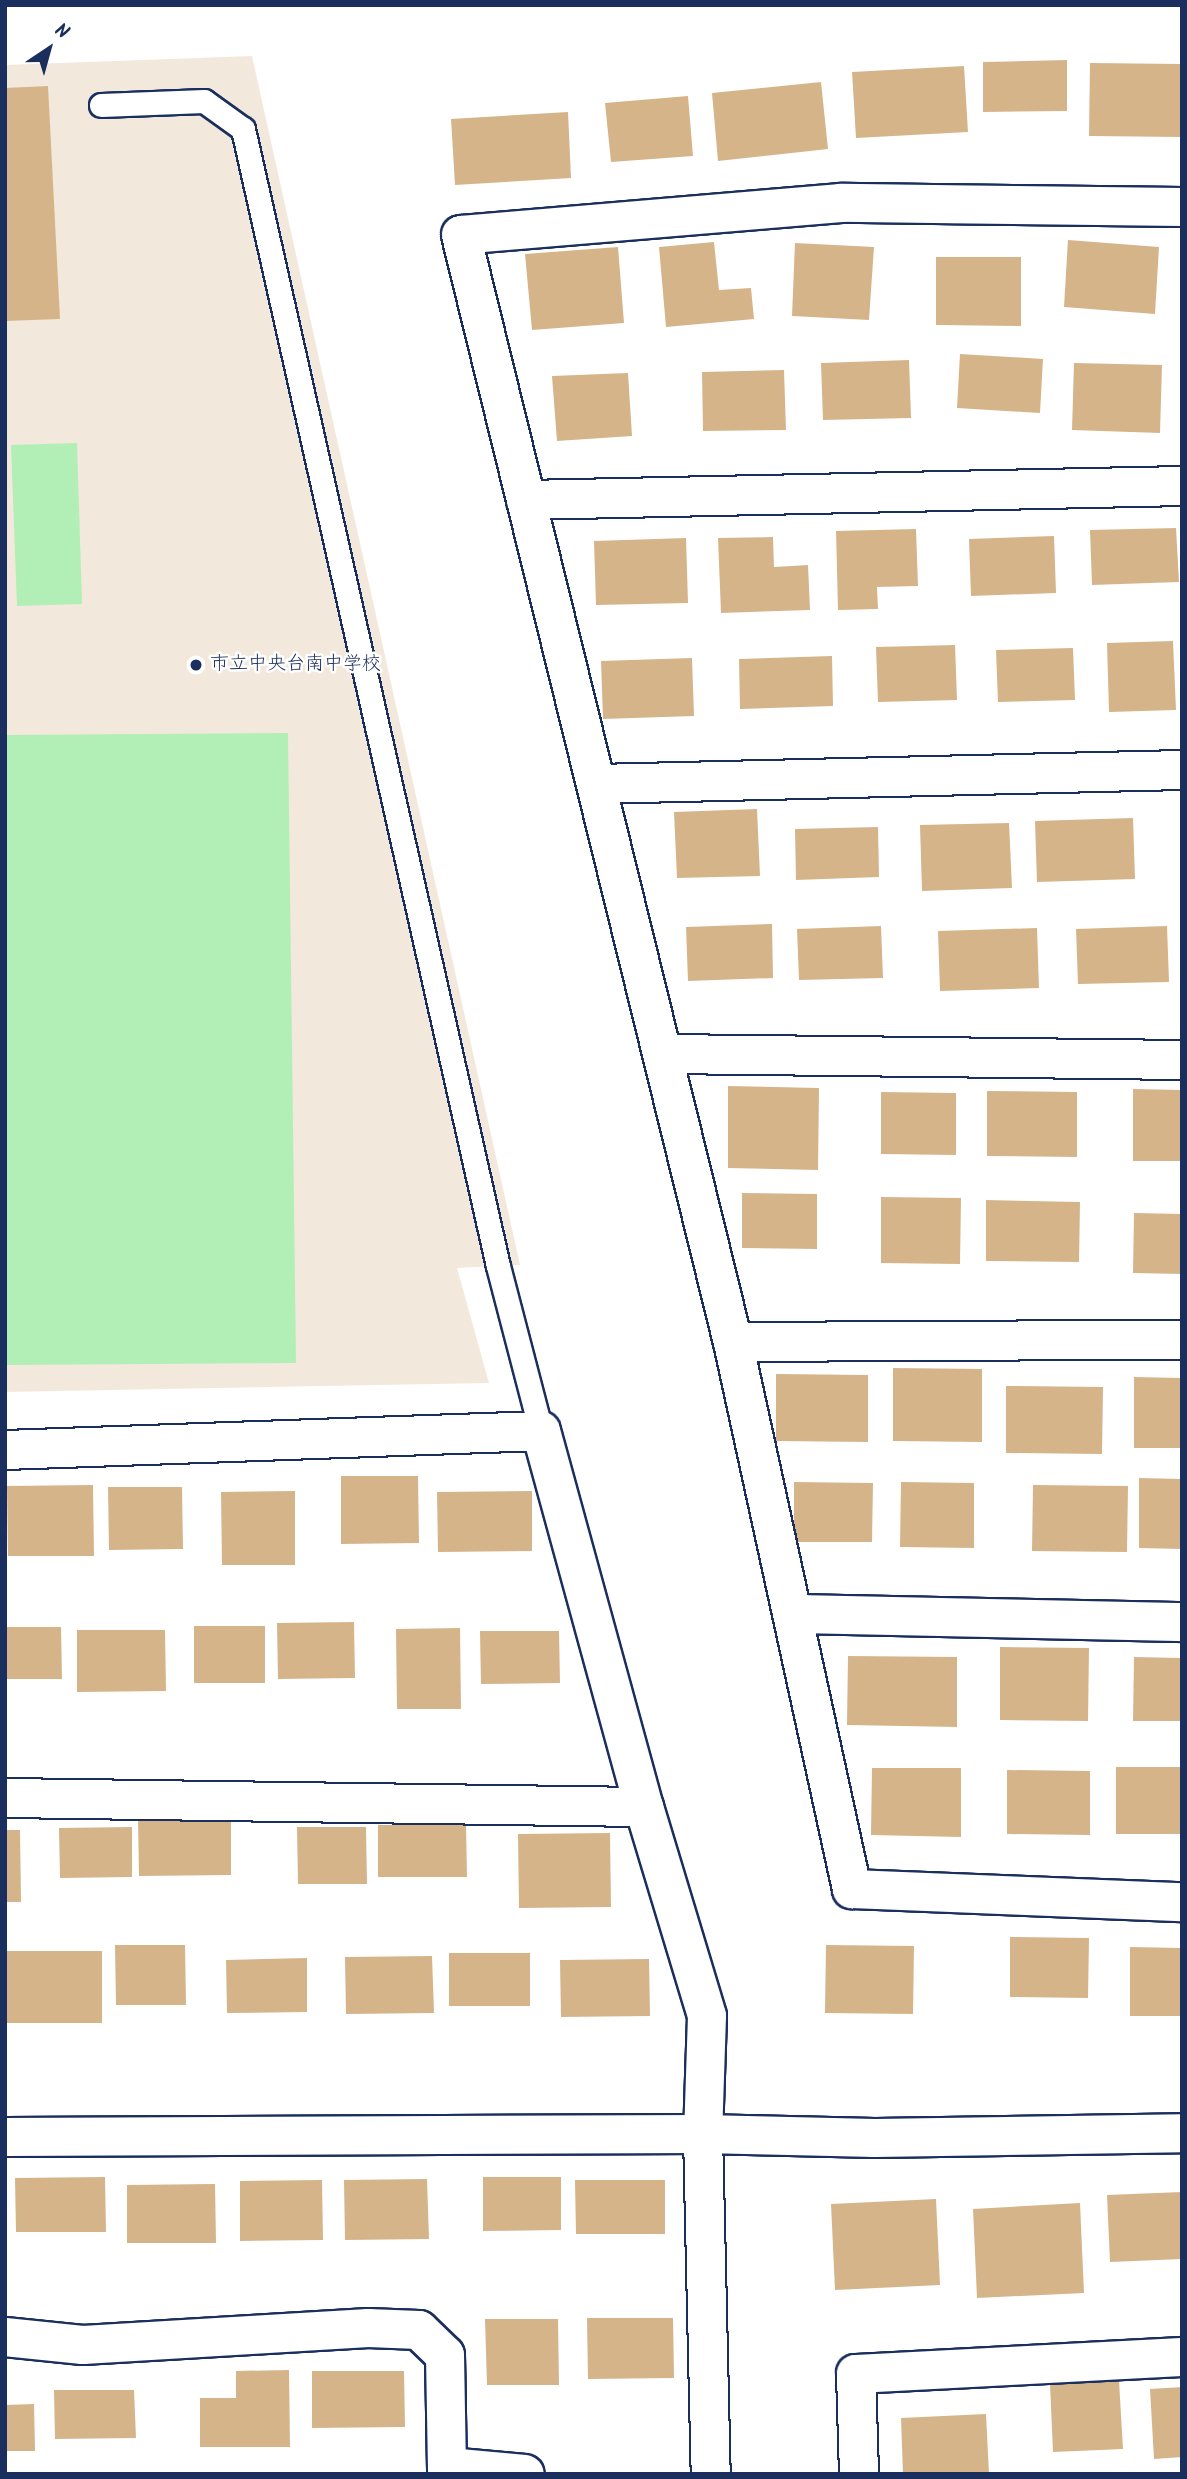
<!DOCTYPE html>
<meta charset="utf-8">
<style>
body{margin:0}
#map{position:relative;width:1187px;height:2479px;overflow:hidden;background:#fff;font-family:Kalam,"Klee One",sans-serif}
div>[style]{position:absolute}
.built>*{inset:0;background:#f3e8dc}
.green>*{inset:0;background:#b1efb6}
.building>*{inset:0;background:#d6b489}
.roads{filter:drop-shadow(2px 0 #1b2f5e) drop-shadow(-2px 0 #1b2f5e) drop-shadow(0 2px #1b2f5e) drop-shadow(0 -2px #1b2f5e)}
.lane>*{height:23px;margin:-11.5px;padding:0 11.5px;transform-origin:11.5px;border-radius:11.5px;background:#fff}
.street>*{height:38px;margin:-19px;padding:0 19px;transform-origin:19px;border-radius:19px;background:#fff}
.dots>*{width:19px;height:19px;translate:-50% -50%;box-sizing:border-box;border:4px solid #fff;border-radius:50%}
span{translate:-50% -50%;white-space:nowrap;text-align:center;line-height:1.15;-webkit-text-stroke:5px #fff;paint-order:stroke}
.poi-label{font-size:19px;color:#1b2f5e}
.left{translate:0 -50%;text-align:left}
.frame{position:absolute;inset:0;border:7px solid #1b2f5e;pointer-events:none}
.north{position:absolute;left:14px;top:14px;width:70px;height:70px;-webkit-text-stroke:5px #fff;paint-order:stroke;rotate:36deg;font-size:19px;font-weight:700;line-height:28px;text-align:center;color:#1b2f5e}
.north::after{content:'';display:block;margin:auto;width:24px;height:32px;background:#1b2f5e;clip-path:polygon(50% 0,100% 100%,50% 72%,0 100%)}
</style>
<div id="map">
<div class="built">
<i style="clip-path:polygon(252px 56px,520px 1265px,457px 1268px,489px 1383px,5px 1392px,5px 65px)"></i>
</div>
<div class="green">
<i style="clip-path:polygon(77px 443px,82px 604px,17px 606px,11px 445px)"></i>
<i style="clip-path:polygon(288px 733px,296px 1363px,5px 1365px,5px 735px)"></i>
</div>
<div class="building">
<i style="clip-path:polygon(1067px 60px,1067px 111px,983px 112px,983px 62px)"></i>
<i style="clip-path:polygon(1090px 63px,1182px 64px,1182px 137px,1089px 136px)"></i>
<i style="clip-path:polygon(964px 66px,968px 132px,856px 138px,852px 72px)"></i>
<i style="clip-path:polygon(821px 82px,828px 149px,718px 161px,712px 93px)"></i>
<i style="clip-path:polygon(48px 86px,60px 319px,5px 321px,5px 88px)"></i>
<i style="clip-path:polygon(688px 96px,693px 156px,611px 162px,605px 103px)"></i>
<i style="clip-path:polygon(568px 112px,571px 178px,455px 185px,451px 119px)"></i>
<i style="clip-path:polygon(1068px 240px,1159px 247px,1155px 314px,1064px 307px)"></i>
<i style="clip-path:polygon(714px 242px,719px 290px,751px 288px,754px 319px,666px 327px,659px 247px)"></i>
<i style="clip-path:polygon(795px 243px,874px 247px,869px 320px,792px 316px)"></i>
<i style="clip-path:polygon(618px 247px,624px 323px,532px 330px,525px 254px)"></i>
<i style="clip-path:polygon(936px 257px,1021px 257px,1021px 326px,936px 325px)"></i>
<i style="clip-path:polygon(960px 354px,1043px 359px,1040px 413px,957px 408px)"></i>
<i style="clip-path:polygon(909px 360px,911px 418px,823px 420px,821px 363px)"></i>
<i style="clip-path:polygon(1074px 363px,1162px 365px,1160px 433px,1072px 430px)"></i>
<i style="clip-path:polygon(784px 370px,786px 430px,703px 431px,702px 372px)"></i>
<i style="clip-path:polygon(628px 373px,632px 436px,557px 441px,552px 376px)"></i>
<i style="clip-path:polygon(1176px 528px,1179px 582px,1092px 585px,1090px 530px)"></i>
<i style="clip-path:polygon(916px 529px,918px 586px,877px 587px,878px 609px,838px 610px,836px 531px)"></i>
<i style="clip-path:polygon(1054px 536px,1056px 593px,971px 596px,969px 539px)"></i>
<i style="clip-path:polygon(773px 537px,774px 567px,808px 565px,810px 610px,721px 613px,718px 538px)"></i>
<i style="clip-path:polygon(686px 538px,688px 603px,596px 605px,594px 541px)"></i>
<i style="clip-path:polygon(1173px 641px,1176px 710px,1109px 712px,1107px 643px)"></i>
<i style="clip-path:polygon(955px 645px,957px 700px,878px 702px,876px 647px)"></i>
<i style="clip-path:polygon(1073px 648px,1075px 700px,998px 702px,996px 650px)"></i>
<i style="clip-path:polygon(832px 656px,833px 706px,740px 709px,739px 659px)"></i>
<i style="clip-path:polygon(692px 658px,694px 716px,603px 719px,601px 661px)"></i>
<i style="clip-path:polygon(757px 809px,760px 876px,677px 878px,674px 812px)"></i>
<i style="clip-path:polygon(1133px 818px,1135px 879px,1037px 882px,1035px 821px)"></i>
<i style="clip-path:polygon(1009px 823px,1012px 888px,922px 891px,920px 825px)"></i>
<i style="clip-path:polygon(878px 827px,879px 877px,796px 880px,795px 829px)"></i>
<i style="clip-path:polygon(772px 924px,773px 978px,688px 981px,686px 927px)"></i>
<i style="clip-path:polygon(881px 926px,883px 978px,799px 980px,797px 929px)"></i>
<i style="clip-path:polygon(1167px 926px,1169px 982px,1078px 984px,1076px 929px)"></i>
<i style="clip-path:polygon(1037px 928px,1039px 988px,940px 991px,938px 931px)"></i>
<i style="clip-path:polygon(728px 1086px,819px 1088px,818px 1170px,728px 1168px)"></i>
<i style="clip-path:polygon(1133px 1089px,1182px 1090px,1182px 1161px,1133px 1161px)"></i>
<i style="clip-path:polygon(987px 1091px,1077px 1092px,1077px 1157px,987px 1156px)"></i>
<i style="clip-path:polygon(881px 1092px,956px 1093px,956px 1155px,881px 1154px)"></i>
<i style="clip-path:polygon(742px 1193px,817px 1194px,817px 1249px,742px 1248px)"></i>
<i style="clip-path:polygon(881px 1197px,961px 1198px,960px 1264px,881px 1263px)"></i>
<i style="clip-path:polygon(986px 1200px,1080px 1202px,1079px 1262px,986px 1261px)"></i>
<i style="clip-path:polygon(1134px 1213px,1182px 1214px,1182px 1274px,1133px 1273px)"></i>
<i style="clip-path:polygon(893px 1368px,982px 1369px,982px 1442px,893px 1441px)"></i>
<i style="clip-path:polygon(776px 1374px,868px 1375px,868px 1442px,776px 1441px)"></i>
<i style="clip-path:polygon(1134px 1377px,1182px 1378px,1182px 1448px,1134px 1448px)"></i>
<i style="clip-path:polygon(1006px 1386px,1103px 1387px,1102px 1454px,1006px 1453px)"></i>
<i style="clip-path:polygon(341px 1476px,418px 1476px,419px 1543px,341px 1544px)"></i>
<i style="clip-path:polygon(1139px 1478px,1182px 1479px,1182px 1549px,1139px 1548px)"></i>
<i style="clip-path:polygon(794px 1482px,873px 1483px,872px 1542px,794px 1542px)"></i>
<i style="clip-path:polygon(901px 1482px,974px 1483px,974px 1548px,900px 1547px)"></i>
<i style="clip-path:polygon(93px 1485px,94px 1556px,8px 1556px,7px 1486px)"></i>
<i style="clip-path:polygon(1033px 1485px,1128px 1486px,1127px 1552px,1032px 1551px)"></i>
<i style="clip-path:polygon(108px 1487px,182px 1487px,183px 1549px,109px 1550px)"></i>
<i style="clip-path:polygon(295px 1491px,295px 1565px,222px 1565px,221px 1492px)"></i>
<i style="clip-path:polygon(532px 1491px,532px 1551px,438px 1552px,437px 1492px)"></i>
<i style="clip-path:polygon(354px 1622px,355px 1678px,278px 1679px,277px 1623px)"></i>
<i style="clip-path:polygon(194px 1626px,265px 1626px,265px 1683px,194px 1683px)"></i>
<i style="clip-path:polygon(5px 1627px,61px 1627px,62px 1679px,5px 1679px)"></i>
<i style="clip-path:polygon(460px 1628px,461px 1709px,397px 1709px,396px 1629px)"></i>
<i style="clip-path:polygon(77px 1630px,165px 1630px,166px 1691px,77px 1692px)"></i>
<i style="clip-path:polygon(480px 1631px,559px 1631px,560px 1683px,481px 1684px)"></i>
<i style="clip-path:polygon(1000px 1647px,1089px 1648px,1088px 1721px,1000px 1720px)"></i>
<i style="clip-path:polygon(848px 1656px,957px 1657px,957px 1727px,847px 1725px)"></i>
<i style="clip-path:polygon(1134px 1657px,1182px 1658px,1182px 1721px,1133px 1721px)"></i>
<i style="clip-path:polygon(1116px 1767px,1182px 1767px,1182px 1834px,1116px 1834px)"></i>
<i style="clip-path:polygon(872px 1768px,961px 1768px,961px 1837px,871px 1835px)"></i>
<i style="clip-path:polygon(1007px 1770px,1090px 1771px,1090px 1835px,1007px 1834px)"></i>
<i style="clip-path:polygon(138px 1819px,231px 1819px,231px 1875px,139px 1876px)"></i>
<i style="clip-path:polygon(378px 1825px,466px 1825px,467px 1877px,378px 1877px)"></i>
<i style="clip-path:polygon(132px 1827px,132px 1877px,60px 1878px,59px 1828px)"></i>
<i style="clip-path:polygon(297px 1827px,366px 1827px,367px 1884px,298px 1884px)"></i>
<i style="clip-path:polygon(5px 1830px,20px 1830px,21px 1902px,5px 1902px)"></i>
<i style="clip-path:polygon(610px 1833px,611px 1907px,519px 1908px,518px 1834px)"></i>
<i style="clip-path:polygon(1010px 1937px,1089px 1938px,1088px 1998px,1010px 1997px)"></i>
<i style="clip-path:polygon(115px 1945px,185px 1945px,186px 2005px,116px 2005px)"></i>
<i style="clip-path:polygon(826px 1945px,914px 1946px,913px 2014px,825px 2013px)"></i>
<i style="clip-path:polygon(1130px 1947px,1182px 1948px,1182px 2016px,1130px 2016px)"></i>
<i style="clip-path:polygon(5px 1951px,102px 1951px,102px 2023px,5px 2023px)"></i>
<i style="clip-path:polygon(449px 1953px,530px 1953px,530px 2006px,449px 2006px)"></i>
<i style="clip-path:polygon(432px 1956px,434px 2013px,346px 2014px,345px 1957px)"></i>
<i style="clip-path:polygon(307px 1958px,307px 2012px,227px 2013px,226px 1960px)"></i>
<i style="clip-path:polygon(649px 1959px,650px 2016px,561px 2017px,560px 1960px)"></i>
<i style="clip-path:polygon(105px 2177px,106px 2232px,16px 2232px,15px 2178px)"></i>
<i style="clip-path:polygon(483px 2177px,561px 2177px,561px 2230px,483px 2231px)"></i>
<i style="clip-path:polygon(427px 2179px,429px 2239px,345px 2240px,344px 2180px)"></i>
<i style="clip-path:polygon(322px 2180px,323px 2240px,240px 2241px,240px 2181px)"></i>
<i style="clip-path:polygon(575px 2180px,665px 2180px,665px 2234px,576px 2234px)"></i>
<i style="clip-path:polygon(215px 2184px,216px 2243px,127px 2243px,127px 2185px)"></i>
<i style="clip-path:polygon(1182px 2192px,1182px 2259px,1110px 2262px,1107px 2195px)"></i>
<i style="clip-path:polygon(936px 2199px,940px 2285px,835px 2290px,831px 2204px)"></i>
<i style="clip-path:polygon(1080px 2203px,1084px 2293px,977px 2298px,973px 2209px)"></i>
<i style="clip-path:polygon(587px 2318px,673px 2318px,674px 2378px,588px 2379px)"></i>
<i style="clip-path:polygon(485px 2319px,558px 2319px,559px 2385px,487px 2385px)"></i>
<i style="clip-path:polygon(289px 2370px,290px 2447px,200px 2447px,200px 2398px,236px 2398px,236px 2371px)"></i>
<i style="clip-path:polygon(312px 2371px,404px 2371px,405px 2427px,312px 2428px)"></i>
<i style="clip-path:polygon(1119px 2381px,1123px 2449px,1053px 2452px,1050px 2384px)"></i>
<i style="clip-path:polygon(1182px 2387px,1182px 2457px,1154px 2459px,1150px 2389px)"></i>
<i style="clip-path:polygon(54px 2390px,134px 2390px,136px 2438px,55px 2439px)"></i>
<i style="clip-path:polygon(34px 2404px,35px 2451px,5px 2451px,5px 2405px)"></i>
<i style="clip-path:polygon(986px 2414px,989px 2474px,903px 2474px,901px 2418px)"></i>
</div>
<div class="roads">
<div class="lane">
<i style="left:101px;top:105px;width:103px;rotate:-2.2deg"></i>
<i style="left:204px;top:101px;width:48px;rotate:35.7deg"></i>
<i style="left:243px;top:129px;width:1165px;rotate:77.36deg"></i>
<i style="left:498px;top:1266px;width:171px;rotate:75.4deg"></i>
</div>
<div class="street">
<i style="left:1182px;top:207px;width:341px;rotate:-179.3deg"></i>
<i style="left:841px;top:203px;width:381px;rotate:175.2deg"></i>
<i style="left:461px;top:235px;width:1140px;rotate:76.2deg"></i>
<i style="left:733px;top:1342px;width:560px;rotate:77.73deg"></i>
<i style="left:852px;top:1889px;width:330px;rotate:2.3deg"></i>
<i style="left:526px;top:500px;width:656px;rotate:-1.22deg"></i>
<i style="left:597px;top:784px;width:585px;rotate:-1.37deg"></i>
<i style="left:664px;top:1054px;width:518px;rotate:0.66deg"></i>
<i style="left:733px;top:1342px;width:449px;rotate:-0.3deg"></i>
<i style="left:5px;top:1450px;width:536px;rotate:-2.03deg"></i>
<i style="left:541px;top:1431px;width:390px;rotate:74.7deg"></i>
<i style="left:644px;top:1807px;width:218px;rotate:73.2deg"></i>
<i style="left:707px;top:2016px;width:118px;rotate:91.9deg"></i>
<i style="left:703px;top:2134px;width:340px;rotate:88.7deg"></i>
<i style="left:793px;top:1614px;width:389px;rotate:1.2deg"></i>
<i style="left:5px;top:1798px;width:639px;rotate:0.81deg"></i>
<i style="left:5px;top:2137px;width:698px;rotate:-0.25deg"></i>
<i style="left:703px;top:2134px;width:172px;rotate:1.3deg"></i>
<i style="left:875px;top:2138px;width:307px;rotate:-0.9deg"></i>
<i style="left:5px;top:2337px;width:78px;rotate:5.9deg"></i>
<i style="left:83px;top:2345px;width:286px;rotate:-3.4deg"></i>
<i style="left:368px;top:2328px;width:51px;rotate:2.2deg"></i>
<i style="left:419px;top:2330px;width:36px;rotate:44deg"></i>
<i style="left:445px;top:2355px;width:119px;rotate:89deg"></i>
<i style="left:448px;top:2467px;width:77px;rotate:5.2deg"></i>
<i style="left:859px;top:2474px;width:100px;rotate:-91.7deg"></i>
<i style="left:856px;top:2374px;width:326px;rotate:-3deg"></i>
</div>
</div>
<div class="dots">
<i style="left:196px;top:665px;background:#1b2f5e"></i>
</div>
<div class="poi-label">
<span class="left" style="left:210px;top:665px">市立中央台南中学校</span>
</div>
<div class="frame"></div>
<div class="north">N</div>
</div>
